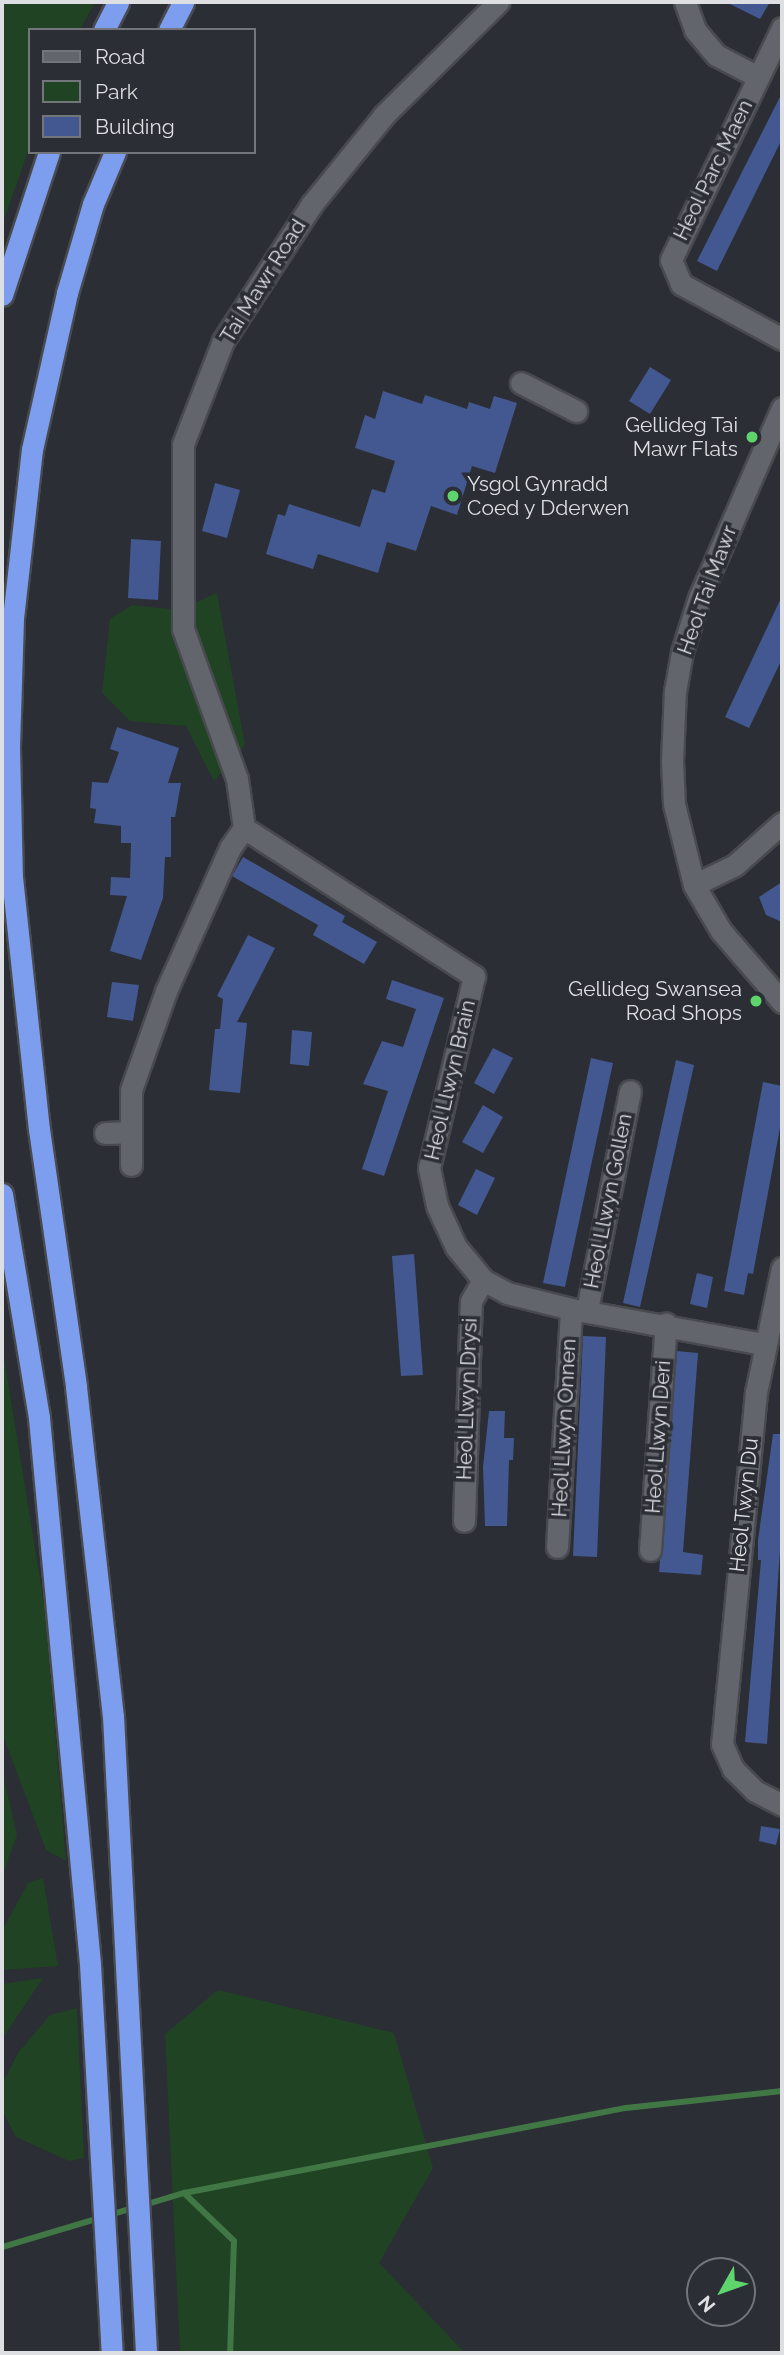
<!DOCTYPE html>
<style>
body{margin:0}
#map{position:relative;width:784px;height:2355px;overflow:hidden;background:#2b2e34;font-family:Raleway,sans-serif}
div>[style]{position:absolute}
.green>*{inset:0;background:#204323}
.stream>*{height:6px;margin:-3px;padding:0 3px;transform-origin:3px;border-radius:3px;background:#417645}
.building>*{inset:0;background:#435890}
.roads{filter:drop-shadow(2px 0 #484a4f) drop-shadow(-2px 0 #484a4f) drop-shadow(0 2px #484a4f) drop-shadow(0 -2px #484a4f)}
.street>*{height:21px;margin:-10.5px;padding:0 10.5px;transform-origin:10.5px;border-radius:10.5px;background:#62656c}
.highway>*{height:21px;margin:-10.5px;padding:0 10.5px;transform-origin:10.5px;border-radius:10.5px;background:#7d9eef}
.dots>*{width:19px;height:19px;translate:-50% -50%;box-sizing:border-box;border:4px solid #2b2e34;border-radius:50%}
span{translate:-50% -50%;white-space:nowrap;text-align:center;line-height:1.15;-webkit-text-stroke:7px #2b2e34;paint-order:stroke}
.street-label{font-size:21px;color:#dddfe3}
.poi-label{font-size:21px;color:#dddfe3}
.right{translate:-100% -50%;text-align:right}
.left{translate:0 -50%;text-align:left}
.frame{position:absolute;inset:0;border:4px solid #dddfe3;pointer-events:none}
.legend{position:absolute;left:28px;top:28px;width:228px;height:126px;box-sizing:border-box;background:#2b2e34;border:2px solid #72757a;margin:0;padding:9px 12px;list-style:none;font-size:21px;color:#dddfe3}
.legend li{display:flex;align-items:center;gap:14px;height:35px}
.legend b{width:35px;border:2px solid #72757a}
.north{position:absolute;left:686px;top:2257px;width:70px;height:70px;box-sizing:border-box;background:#2b2e34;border:2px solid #72757a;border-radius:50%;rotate:230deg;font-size:19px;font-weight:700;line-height:28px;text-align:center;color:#dddfe3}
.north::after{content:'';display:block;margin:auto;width:24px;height:32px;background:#5ed56c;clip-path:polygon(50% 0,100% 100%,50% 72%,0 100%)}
</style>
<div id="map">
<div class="green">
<i style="clip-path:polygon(2px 2px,95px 2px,80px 30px,30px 30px,30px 146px,2px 225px)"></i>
<i style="clip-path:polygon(217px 593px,245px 745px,214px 781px,186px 726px,130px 721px,102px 693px,110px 619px,132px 605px,178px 610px)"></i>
<i style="clip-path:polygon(2px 1346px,45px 1610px,66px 1861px,46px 1850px,2px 1733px)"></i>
<i style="clip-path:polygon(2px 1771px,17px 1835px,2px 1876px)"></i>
<i style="clip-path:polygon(43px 1878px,58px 1966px,2px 1970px,2px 1931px,28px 1883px)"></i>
<i style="clip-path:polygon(43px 1978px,2px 2039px,2px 1984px)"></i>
<i style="clip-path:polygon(218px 1990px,394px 2033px,433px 2168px,379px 2263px,465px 2353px,180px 2353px,165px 2034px)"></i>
<i style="clip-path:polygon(77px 2008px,84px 2158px,69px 2161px,16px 2137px,2px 2110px,2px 2084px,18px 2053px,50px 2015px)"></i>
</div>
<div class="stream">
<i style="left:184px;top:2193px;width:69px;rotate:43.8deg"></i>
<i style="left:234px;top:2241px;width:112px;rotate:92deg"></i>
<i style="left:144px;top:2205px;width:42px;rotate:-16.7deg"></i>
<i style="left:184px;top:2193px;width:450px;rotate:-10.9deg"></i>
<i style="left:626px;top:2108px;width:157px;rotate:-6.2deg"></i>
<i style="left:2px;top:2247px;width:137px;rotate:-16.6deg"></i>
</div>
<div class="building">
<i style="clip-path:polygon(726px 2px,770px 2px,760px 19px)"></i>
<i style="clip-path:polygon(782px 93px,782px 139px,717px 271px,697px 261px)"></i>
<i style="clip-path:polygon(650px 367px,671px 380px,650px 414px,629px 401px)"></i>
<i style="clip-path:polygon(383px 391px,422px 404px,425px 395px,467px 409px,469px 402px,490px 409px,494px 396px,517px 403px,495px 473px,472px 466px,457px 515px,431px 506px,416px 551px,387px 542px,378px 573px,318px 554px,313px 569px,266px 554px,278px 514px,285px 516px,289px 504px,360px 527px,372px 489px,385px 493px,395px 461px,355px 448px,365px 415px,375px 419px)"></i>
<i style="clip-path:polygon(215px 483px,240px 490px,227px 538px,202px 531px)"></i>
<i style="clip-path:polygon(131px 539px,161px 541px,158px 600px,128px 598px)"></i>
<i style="clip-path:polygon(782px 596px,782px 659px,749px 728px,725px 717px)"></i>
<i style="clip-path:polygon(117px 727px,179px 748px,168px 783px,181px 783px,175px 817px,171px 817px,171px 857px,165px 857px,163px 898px,141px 960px,110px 951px,127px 896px,110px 895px,111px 877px,130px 878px,131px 843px,121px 843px,121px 826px,94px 823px,96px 809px,90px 808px,92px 782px,108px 783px,119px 752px,110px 749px)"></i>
<i style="clip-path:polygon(243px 857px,345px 916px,342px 922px,377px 942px,364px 964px,313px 935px,318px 925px,232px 876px)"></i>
<i style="clip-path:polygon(782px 882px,782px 922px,766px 915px,759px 897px)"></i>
<i style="clip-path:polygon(248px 935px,275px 948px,237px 1022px,247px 1023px,240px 1093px,209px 1090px,215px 1029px,220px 1029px,223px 999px,217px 996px)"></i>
<i style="clip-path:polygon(392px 980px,444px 998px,384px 1176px,362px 1169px,388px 1091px,363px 1084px,382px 1041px,403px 1047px,416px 1009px,386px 999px)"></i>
<i style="clip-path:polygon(112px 982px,139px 985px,133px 1021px,107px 1017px)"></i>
<i style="clip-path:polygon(292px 1030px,312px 1032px,309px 1066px,290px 1064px)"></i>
<i style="clip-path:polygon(493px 1048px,513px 1058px,494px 1094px,474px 1083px)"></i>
<i style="clip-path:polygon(591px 1058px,613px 1063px,565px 1287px,543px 1283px)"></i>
<i style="clip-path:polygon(676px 1060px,694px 1065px,640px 1307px,623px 1303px)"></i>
<i style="clip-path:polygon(763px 1082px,782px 1086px,782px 1117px,753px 1274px,748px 1273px,744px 1295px,724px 1291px)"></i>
<i style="clip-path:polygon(483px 1105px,503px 1117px,483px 1153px,462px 1142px)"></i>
<i style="clip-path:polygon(476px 1169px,495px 1178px,477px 1215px,458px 1205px)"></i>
<i style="clip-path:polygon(414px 1254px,423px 1375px,401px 1376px,392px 1256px)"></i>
<i style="clip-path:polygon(697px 1273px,713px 1277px,707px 1308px,690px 1304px)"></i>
<i style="clip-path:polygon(583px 1336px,606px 1337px,597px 1557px,573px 1556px)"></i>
<i style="clip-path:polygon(677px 1351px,698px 1353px,683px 1552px,703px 1555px,701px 1575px,659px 1572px)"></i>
<i style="clip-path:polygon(489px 1411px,505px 1411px,504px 1438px,514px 1438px,513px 1460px,509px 1460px,507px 1526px,485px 1526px,483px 1467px)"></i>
<i style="clip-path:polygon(773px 1434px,782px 1434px,782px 1520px,767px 1744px,745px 1742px,761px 1560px,758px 1560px,758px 1540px)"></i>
<i style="clip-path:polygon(761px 1826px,780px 1829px,776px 1845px,759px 1841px)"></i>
</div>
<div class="roads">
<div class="street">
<i style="left:685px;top:2px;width:30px;rotate:70deg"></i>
<i style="left:695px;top:30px;width:33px;rotate:50deg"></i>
<i style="left:716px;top:55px;width:47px;rotate:27.6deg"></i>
<i style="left:782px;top:28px;width:257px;rotate:115.6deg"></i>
<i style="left:671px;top:260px;width:26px;rotate:67deg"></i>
<i style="left:681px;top:284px;width:115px;rotate:28.6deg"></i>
<i style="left:521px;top:383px;width:62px;rotate:27deg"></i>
<i style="left:782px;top:408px;width:207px;rotate:113.6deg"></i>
<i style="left:699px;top:598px;width:57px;rotate:107.5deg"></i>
<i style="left:682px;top:652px;width:39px;rotate:100deg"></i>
<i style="left:675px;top:690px;width:71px;rotate:92.4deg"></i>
<i style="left:672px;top:761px;width:43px;rotate:87.3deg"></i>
<i style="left:674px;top:804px;width:83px;rotate:76.1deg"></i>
<i style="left:694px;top:885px;width:53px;rotate:59.6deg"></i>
<i style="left:721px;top:931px;width:94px;rotate:49.3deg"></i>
<i style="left:244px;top:828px;width:49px;rotate:-98.1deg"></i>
<i style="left:237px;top:779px;width:159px;rotate:-109.8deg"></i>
<i style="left:183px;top:629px;width:185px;rotate:-90deg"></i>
<i style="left:183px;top:444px;width:110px;rotate:-68.8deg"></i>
<i style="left:223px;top:341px;width:163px;rotate:-57deg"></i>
<i style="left:312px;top:204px;width:114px;rotate:-51deg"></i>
<i style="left:384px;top:115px;width:161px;rotate:-44.7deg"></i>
<i style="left:244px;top:828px;width:274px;rotate:32.8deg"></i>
<i style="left:474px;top:976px;width:197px;rotate:103.2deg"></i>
<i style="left:429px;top:1168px;width:39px;rotate:78deg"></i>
<i style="left:437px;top:1206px;width:45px;rotate:65.1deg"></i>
<i style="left:456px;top:1247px;width:43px;rotate:50.7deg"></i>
<i style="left:483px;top:1280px;width:27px;rotate:28deg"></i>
<i style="left:507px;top:1293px;width:66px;rotate:14deg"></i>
<i style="left:571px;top:1309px;width:196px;rotate:10.3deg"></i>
<i style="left:694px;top:885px;width:46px;rotate:-26deg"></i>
<i style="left:735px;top:865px;width:63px;rotate:-41.8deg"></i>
<i style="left:105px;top:1133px;width:23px;rotate:-2deg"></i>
<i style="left:131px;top:1165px;width:75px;rotate:-90deg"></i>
<i style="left:131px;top:1090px;width:105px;rotate:-70.5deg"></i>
<i style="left:166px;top:991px;width:157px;rotate:-65.9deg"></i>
<i style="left:230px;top:848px;width:24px;rotate:-55deg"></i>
<i style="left:782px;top:1268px;width:127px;rotate:101.8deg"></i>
<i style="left:756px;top:1392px;width:354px;rotate:95.5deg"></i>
<i style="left:722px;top:1744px;width:27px;rotate:66deg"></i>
<i style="left:733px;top:1769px;width:31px;rotate:45deg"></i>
<i style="left:755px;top:1791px;width:30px;rotate:27deg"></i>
<i style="left:587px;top:1310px;width:223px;rotate:-78.9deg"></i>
<i style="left:464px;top:1521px;width:220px;rotate:-88.2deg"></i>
<i style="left:471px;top:1301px;width:24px;rotate:-60deg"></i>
<i style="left:557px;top:1547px;width:238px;rotate:-86.6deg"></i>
<i style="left:650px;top:1550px;width:227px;rotate:-86deg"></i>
</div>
<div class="highway">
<i style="left:104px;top:30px;width:31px;rotate:-63deg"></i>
<i style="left:169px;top:30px;width:31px;rotate:-63deg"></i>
<i style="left:115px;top:152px;width:56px;rotate:112.9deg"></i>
<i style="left:93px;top:204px;width:93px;rotate:106.3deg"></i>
<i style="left:67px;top:293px;width:160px;rotate:102.6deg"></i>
<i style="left:32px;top:449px;width:171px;rotate:96.4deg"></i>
<i style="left:13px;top:619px;width:129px;rotate:91.8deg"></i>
<i style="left:9px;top:748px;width:129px;rotate:88.7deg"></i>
<i style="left:12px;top:877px;width:253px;rotate:83.9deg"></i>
<i style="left:39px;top:1129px;width:261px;rotate:81.8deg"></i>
<i style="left:76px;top:1387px;width:331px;rotate:83.6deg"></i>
<i style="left:113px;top:1716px;width:638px;rotate:87.03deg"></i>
<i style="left:2px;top:295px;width:151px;rotate:-71.8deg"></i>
<i style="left:2px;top:1194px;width:227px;rotate:80.6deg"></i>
<i style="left:39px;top:1418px;width:548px;rotate:84.66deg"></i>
<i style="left:90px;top:1964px;width:390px;rotate:86.8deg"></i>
</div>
</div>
<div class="dots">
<i style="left:752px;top:437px;background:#5ed56c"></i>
<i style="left:453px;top:496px;background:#5ed56c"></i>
<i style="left:756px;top:1001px;background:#5ed56c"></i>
</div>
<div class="street-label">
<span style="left:713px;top:170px;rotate:-64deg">Heol Parc Maen</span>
<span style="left:263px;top:281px;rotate:-58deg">Tai Mawr Road</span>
<span style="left:707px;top:590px;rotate:-70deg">Heol Tai Mawr</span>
<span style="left:450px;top:1080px;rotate:-77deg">Heol Llwyn Brain</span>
<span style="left:608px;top:1201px;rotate:-79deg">Heol Llwyn Gollen</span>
<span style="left:467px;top:1399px;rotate:-88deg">Heol Llwyn Drysi</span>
<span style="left:564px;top:1428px;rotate:-87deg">Heol Llwyn Onnen</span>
<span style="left:658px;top:1437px;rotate:-86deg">Heol Llwyn Deri</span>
<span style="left:744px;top:1505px;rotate:-84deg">Heol Twyn Du</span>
</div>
<div class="poi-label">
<span class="right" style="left:738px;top:437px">Gellideg Tai<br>Mawr Flats</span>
<span class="left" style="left:467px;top:496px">Ysgol Gynradd<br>Coed y Dderwen</span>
<span class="right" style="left:742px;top:1001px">Gellideg Swansea<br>Road Shops</span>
</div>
<div class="frame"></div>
<ul class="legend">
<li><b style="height:9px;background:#62656c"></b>Road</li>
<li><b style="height:19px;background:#204323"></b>Park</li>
<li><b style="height:19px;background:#435890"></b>Building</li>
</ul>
<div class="north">N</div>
</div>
